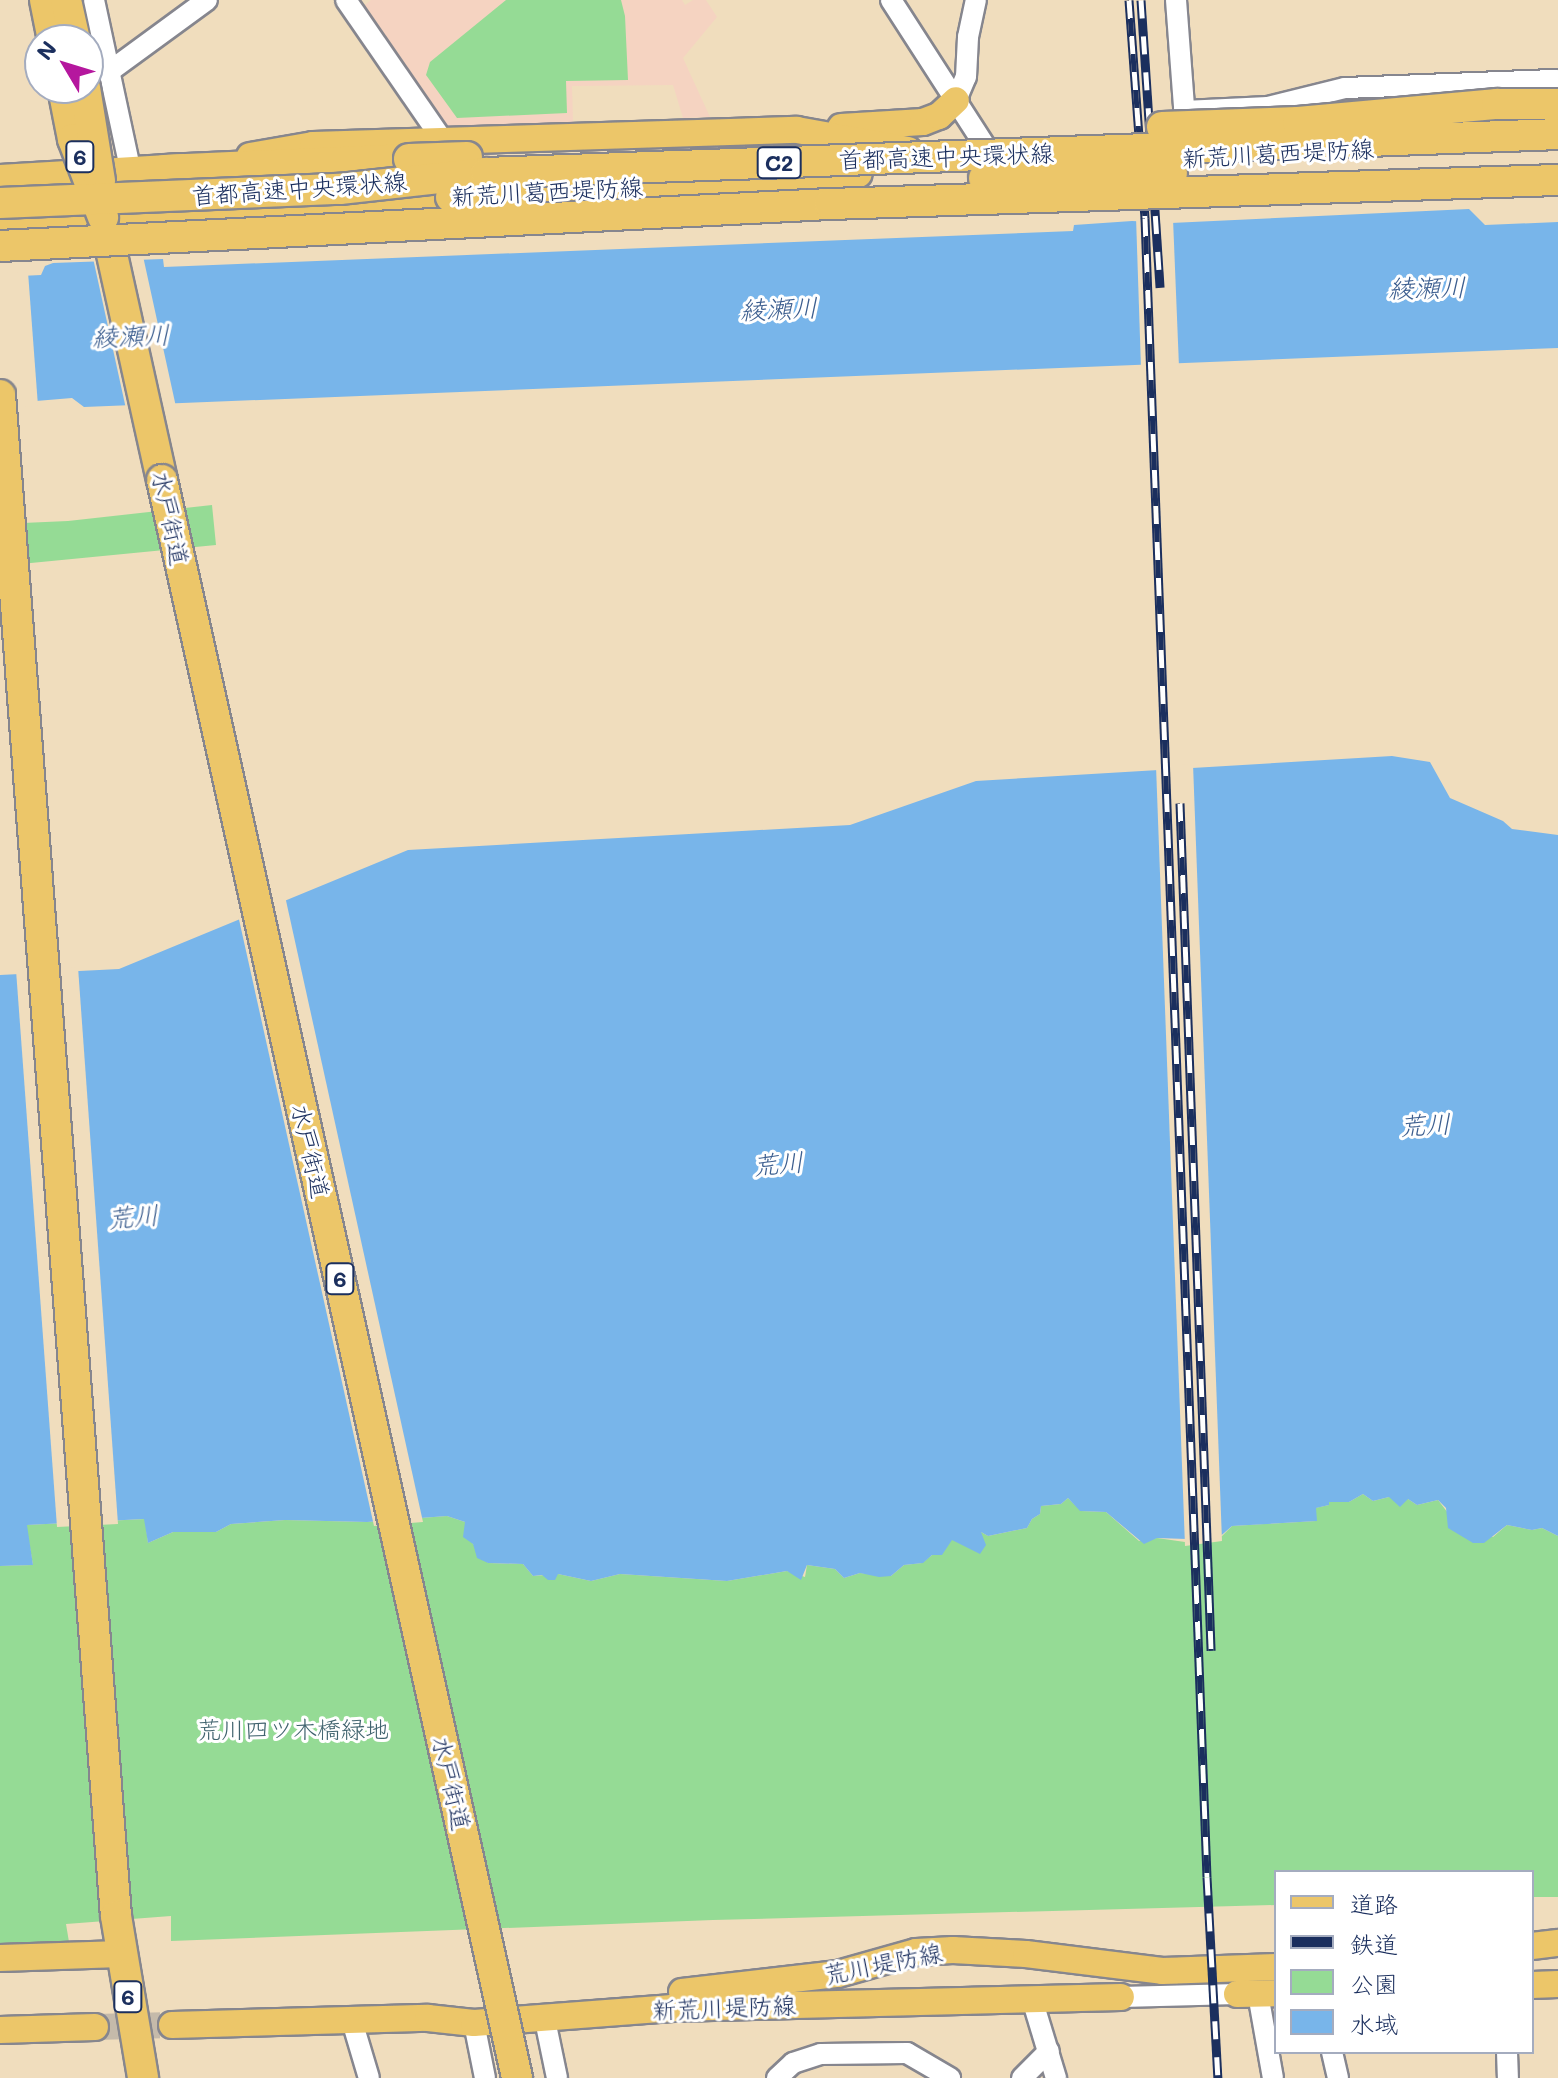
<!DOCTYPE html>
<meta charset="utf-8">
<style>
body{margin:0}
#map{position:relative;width:1558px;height:2078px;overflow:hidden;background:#f0ddbd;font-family:Mali,"Klee One",sans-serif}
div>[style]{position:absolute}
.built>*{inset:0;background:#f5d3c1}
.green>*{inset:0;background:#95db95}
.water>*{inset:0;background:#78b5ea}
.pier>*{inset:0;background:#f0ddbd}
.major-tunnel>*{height:26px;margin-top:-13px;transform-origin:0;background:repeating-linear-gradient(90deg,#c5baaa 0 26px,transparent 0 39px)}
.roads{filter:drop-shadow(2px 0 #86868e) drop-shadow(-2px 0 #86868e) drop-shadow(0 2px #86868e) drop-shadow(0 -2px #86868e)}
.minor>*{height:20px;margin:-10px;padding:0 10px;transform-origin:10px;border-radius:10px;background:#fff}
.major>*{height:26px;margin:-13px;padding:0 13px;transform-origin:13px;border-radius:13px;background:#ecc669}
.highway>*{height:30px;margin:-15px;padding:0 15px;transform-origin:15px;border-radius:15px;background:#ecc669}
.rail>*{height:9px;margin-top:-4.5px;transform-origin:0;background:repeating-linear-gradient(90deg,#fff 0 18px,#1b2f5e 0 36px);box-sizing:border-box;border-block:2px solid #1b2f5e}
.bridges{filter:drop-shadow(2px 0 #86868e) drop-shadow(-2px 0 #86868e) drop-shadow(0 2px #86868e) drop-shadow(0 -2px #86868e)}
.highway-bridge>*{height:30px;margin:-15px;padding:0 15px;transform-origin:15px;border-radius:15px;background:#ecc669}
span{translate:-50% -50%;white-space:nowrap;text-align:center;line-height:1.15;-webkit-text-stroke:6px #fff;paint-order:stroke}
.shield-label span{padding:2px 6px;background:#fff;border:2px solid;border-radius:6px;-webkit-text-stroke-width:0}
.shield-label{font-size:22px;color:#1b2f5e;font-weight:700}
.street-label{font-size:24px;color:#1b2f5e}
.park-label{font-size:24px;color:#40636e}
.water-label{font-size:26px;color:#3c5e8f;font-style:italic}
.legend{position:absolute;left:1274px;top:1870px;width:260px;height:184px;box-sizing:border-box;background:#fff;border:2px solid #a4acbf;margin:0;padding:10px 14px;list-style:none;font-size:24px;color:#1b2f5e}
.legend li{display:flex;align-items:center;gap:16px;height:40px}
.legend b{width:40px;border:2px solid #a4acbf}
.north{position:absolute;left:24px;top:24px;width:80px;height:80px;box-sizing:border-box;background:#fff;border:2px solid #a4acbf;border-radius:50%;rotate:308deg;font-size:22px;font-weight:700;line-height:32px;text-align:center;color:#1b2f5e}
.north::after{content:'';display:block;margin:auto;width:28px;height:36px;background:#b5179e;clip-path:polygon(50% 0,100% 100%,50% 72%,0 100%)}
</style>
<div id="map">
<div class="built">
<i style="clip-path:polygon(371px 0,682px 0,685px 5px,693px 0,706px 0,717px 17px,683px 58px,710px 117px,683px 118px,673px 85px,572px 86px,573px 122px,449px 128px,365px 5px)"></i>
</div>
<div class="green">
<i style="clip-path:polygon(506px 0,621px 0,625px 16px,628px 80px,566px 81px,567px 113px,457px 118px,426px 75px,430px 62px)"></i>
<i style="clip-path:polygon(212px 505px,216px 545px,0 566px,0 524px,68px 521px)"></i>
<i style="clip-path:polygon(1363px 1494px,1373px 1501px,1389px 1497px,1408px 1499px,1417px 1505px,1438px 1500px,1448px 1513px,1493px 1537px,1507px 1525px,1532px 1530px,1542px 1528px,1558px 1536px,1558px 1897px,1532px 1897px,1532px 1872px,1276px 1872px,1276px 1905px,713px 1920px,171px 1941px,171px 1916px,66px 1924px,69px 1942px,0 1943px,0 1566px,33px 1565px,26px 1525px,145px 1519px,148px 1543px,173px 1532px,216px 1532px,231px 1524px,285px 1520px,367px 1522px,447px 1516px,465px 1522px,473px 1544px,488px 1563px,523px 1564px,533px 1576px,558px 1574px,591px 1581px,620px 1574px,727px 1581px,787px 1571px,805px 1577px,807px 1565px,835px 1569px,844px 1578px,860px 1573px,891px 1576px,904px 1565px,922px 1563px,951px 1540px,980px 1536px,981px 1532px,988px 1536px,1027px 1528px,1032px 1519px,1040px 1514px,1041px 1506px,1061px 1504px,1068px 1498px,1081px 1511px,1106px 1512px,1139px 1541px,1157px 1538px,1185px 1542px,1222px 1536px,1232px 1526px,1316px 1521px,1315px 1508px,1329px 1505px,1329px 1502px,1349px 1502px)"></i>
</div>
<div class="water">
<i style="clip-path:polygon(1469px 209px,1485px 225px,1558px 222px,1558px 348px,84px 407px,72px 398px,0 404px,0 277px,41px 275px,45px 266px,53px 263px,163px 259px,164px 267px,1073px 231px,1074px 225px,1132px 221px,1171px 223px)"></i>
<i style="clip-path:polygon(1392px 756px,1430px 762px,1450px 798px,1503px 821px,1512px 829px,1558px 835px,1558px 1536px,1542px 1528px,1532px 1530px,1507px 1525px,1484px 1543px,1473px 1543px,1448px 1528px,1446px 1508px,1438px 1500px,1417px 1505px,1408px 1499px,1400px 1507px,1389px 1497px,1373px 1501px,1363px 1494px,1349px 1502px,1329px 1502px,1329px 1505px,1316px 1508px,1317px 1521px,1232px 1526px,1216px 1540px,1157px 1538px,1144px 1544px,1106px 1512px,1080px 1511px,1068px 1498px,1061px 1504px,1041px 1506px,1040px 1514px,1032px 1519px,1027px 1528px,988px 1536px,981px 1532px,986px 1545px,980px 1554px,952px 1540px,942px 1555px,932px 1555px,923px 1563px,904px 1565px,891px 1576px,879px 1577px,860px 1573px,844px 1578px,835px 1569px,807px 1565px,801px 1580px,787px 1571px,727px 1581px,620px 1574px,591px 1581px,558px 1574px,555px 1580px,548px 1580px,542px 1575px,533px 1576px,523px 1564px,488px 1563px,477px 1558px,473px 1544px,463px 1537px,465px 1522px,447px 1516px,367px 1522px,285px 1520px,231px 1524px,216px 1532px,173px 1532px,148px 1543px,144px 1519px,27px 1525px,33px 1565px,0 1566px,0 975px,119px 969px,408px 850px,850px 825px,976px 781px)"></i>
</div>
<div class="pier">
<i style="clip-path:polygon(1136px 217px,1173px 219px,1179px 367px,1141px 368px)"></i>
<i style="clip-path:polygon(143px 256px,176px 407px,126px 409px,93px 258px)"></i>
<i style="clip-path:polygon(28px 272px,38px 406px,0 408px,0 273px)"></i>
<i style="clip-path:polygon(1193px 764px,1222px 1541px,1185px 1546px,1156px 766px)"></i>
<i style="clip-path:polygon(285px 896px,423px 1522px,374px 1526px,238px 915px)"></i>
<i style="clip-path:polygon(78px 967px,118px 1524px,57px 1527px,16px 970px)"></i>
</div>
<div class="major-tunnel">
<i style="left:95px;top:2027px;width:77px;rotate:-1.5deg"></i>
</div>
<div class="roads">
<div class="minor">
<i style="left:94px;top:0;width:177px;rotate:77.9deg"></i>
<i style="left:346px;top:0;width:169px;rotate:55.4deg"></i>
<i style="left:891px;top:0;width:194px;rotate:57.2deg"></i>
<i style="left:1176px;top:0;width:121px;rotate:85.7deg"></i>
<i style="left:110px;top:71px;width:120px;rotate:-36.2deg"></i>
<i style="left:956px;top:100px;width:25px;rotate:-67deg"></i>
<i style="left:966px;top:77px;width:40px;rotate:-87.1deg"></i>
<i style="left:968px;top:37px;width:38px;rotate:-78deg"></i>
<i style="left:1184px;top:111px;width:84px;rotate:-2.7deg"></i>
<i style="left:1268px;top:107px;width:79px;rotate:-13.9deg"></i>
<i style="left:1345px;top:88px;width:213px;rotate:-2.2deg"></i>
<i style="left:1258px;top:1994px;width:85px;rotate:79.9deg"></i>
<i style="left:1121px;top:1997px;width:116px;rotate:-1.5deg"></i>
<i style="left:1032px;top:1999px;width:83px;rotate:73.1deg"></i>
<i style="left:545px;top:2020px;width:59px;rotate:78.3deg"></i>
<i style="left:352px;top:2021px;width:59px;rotate:73.4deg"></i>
<i style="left:474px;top:2023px;width:56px;rotate:78.7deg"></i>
<i style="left:1332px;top:2052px;width:27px;rotate:77deg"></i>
<i style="left:1507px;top:2052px;width:26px;rotate:88deg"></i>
<i style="left:777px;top:2078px;width:22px;rotate:-43deg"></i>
<i style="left:793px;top:2063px;width:29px;rotate:-18deg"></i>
<i style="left:821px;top:2054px;width:86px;rotate:-0.7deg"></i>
<i style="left:907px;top:2053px;width:50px;rotate:30.2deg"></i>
<i style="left:1022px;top:2078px;width:38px;rotate:-45deg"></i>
</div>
<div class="major">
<i style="left:841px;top:127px;width:82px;rotate:-3.5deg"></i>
<i style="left:923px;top:122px;width:17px;rotate:-21deg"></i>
<i style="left:939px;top:116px;width:23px;rotate:-43deg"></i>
<i style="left:250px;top:156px;width:64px;rotate:-9.9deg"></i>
<i style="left:313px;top:145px;width:484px;rotate:-1.8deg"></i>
<i style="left:797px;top:130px;width:113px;rotate:10.2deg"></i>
<i style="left:0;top:178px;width:184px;rotate:-3.4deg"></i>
<i style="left:0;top:222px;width:860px;rotate:-3.2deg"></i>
<i style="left:1532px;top:1946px;width:26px;rotate:-7deg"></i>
<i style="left:0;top:1958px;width:121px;rotate:-1.9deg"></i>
<i style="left:1532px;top:1985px;width:26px;rotate:-2deg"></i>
<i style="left:682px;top:1992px;width:157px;rotate:-6.6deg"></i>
<i style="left:838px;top:1974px;width:81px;rotate:-15.8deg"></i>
<i style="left:916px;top:1952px;width:37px;rotate:-3deg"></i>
<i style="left:953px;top:1950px;width:73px;rotate:3.1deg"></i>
<i style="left:1026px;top:1954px;width:137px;rotate:7.1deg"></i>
<i style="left:1162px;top:1971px;width:114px;rotate:-2deg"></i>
<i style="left:1237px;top:1994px;width:39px;rotate:-1deg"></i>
<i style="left:172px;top:2025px;width:256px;rotate:-1.6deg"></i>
<i style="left:428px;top:2018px;width:46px;rotate:6.2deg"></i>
<i style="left:474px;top:2023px;width:199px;rotate:-4.3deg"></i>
<i style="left:672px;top:2008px;width:449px;rotate:-1.4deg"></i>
<i style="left:0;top:2030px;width:95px;rotate:-1.8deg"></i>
</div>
<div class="highway">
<i style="left:45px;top:0;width:41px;rotate:78.7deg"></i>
<i style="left:66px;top:0;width:41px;rotate:77.3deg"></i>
<i style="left:164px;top:170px;width:245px;rotate:-2.6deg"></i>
<i style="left:105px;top:223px;width:263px;rotate:77.5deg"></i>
<i style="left:0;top:395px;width:1525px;rotate:85.64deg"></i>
<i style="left:116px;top:1916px;width:164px;rotate:80.5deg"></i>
</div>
</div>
<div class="rail">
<i style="left:1129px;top:0;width:219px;rotate:85.8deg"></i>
<i style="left:1145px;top:218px;width:1660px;rotate:87.86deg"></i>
<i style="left:1207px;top:1877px;width:201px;rotate:86.9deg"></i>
<i style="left:1141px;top:0;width:288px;rotate:86.2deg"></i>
<i style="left:1180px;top:803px;width:848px;rotate:87.9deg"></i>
</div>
<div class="bridges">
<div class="highway-bridge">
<i style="left:63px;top:88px;width:52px;rotate:78.9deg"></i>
<i style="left:73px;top:139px;width:84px;rotate:69deg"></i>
<i style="left:85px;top:88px;width:94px;rotate:80.8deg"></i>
<i style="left:1162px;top:127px;width:136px;rotate:-2.1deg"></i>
<i style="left:1298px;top:122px;width:200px;rotate:-5.2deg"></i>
<i style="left:1497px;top:104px;width:61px"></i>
<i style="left:409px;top:159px;width:58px;rotate:-2deg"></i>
<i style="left:984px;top:178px;width:188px;rotate:-1.5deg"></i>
<i style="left:451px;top:197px;width:78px;rotate:2.2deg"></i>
<i style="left:0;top:203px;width:340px;rotate:-2.4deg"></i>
<i style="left:340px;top:189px;width:147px;rotate:-6.3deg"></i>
<i style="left:486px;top:173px;width:1073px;rotate:-2.08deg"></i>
<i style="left:0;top:246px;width:831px;rotate:-2.9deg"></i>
<i style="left:830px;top:204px;width:728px;rotate:-1.89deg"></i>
<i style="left:162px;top:480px;width:1637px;rotate:77.47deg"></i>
</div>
</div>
<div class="shield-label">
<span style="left:80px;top:157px">6</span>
<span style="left:779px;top:163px">C2</span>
<span style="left:340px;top:1279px">6</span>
<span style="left:128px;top:1997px">6</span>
</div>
<div class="street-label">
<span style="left:1278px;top:153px;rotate:-3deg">新荒川葛西堤防線</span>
<span style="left:946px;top:156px;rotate:-2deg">首都高速中央環状線</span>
<span style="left:299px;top:188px;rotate:-4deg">首都高速中央環状線</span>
<span style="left:547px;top:191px;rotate:-3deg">新荒川葛西堤防線</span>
<span style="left:171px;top:518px;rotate:78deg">水戸街道</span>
<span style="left:311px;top:1151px;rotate:77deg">水戸街道</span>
<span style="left:452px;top:1783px;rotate:77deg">水戸街道</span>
<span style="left:883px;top:1963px;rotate:-11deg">荒川堤防線</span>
<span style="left:724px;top:2007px;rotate:-2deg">新荒川堤防線</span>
</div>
<div class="park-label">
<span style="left:293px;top:1729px">荒川四ツ木橋緑地</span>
</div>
<div class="water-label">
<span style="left:1427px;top:288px;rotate:-1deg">綾瀬川</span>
<span style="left:779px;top:309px;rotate:-2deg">綾瀬川</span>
<span style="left:131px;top:336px;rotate:-2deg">綾瀬川</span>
<span style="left:1425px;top:1125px;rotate:-3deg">荒川</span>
<span style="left:778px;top:1164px;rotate:-5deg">荒川</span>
<span style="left:133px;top:1217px;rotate:-5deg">荒川</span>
</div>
<ul class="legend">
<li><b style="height:10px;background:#ecc669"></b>道路</li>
<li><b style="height:10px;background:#1b2f5e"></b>鉄道</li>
<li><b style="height:22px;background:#95db95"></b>公園</li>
<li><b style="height:22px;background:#78b5ea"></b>水域</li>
</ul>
<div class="north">N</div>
</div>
